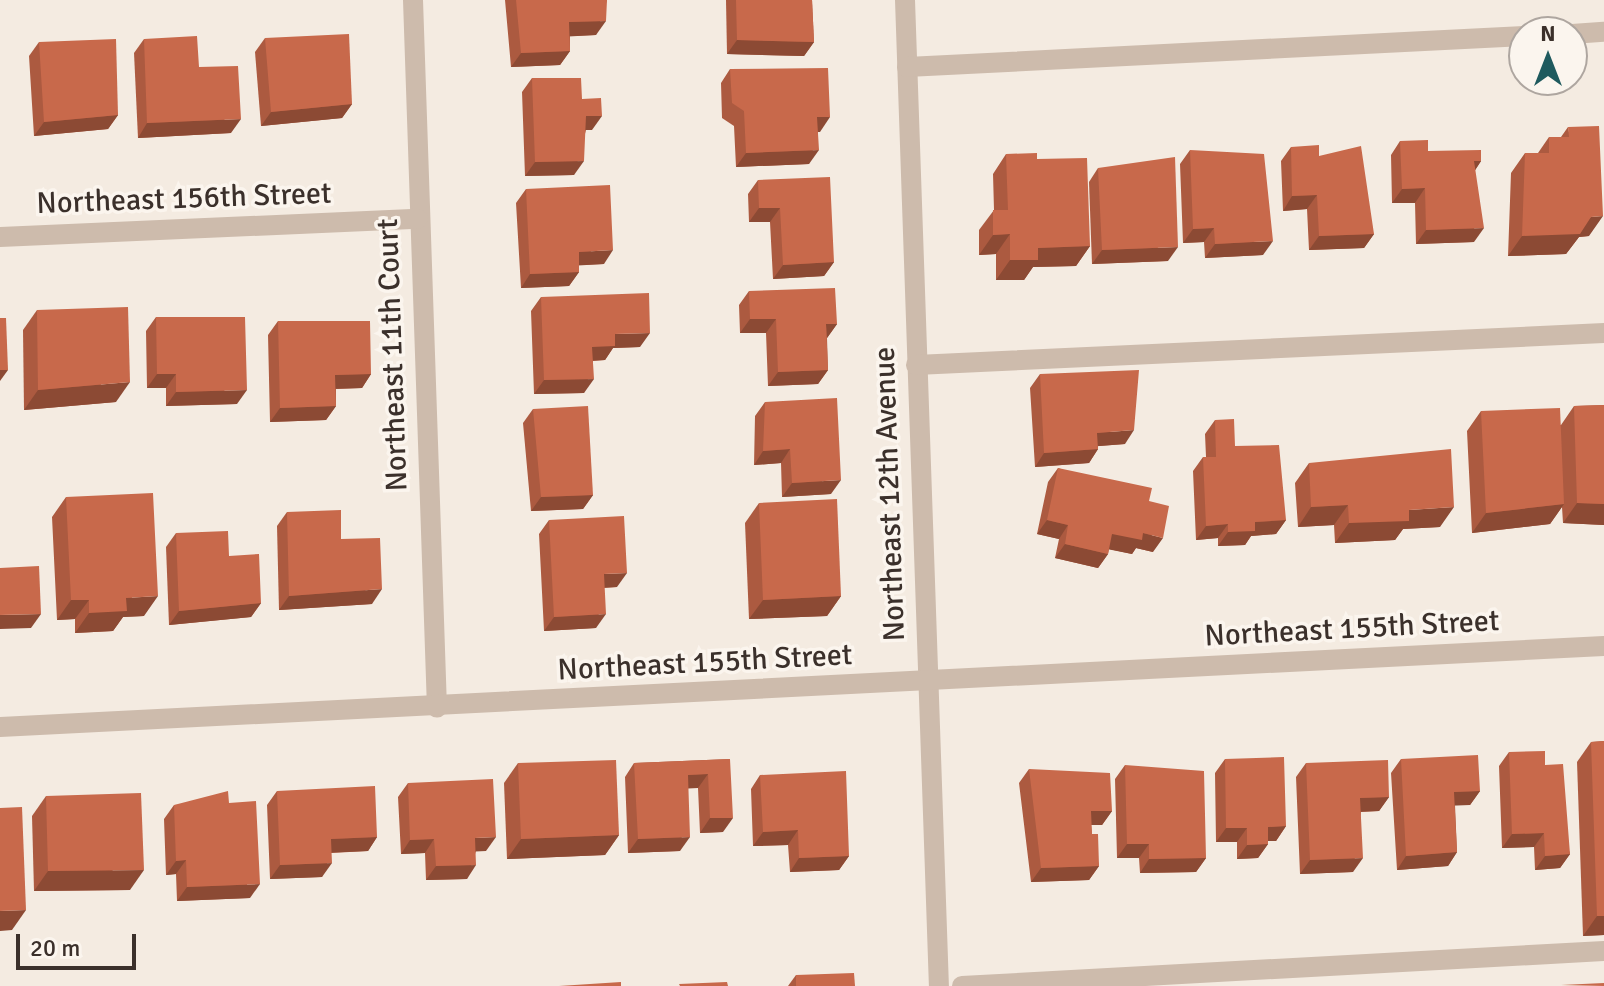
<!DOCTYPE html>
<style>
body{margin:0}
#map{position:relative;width:1604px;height:986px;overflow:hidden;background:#f4ebe1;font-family:Signika,sans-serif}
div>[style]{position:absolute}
.minor>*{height:20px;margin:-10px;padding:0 10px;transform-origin:10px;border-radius:10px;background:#cdbbac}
.wall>*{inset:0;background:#ac5a40}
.shaded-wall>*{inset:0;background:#8c4a34}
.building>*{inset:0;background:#c8694b}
span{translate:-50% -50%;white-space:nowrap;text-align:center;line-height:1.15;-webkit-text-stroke:7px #fbf5ee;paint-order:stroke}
.street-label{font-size:30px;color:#3b302b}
.north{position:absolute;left:1508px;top:16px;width:80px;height:80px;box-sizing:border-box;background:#fbf5ee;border:2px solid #aea6a0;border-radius:50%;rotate:0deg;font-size:22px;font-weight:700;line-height:32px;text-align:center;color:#3b302b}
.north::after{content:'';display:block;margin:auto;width:28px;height:36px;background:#1f5a5e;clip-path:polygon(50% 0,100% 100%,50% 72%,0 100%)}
.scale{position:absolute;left:16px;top:934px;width:120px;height:36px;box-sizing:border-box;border:4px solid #3b302b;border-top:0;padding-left:10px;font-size:24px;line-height:28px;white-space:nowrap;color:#3b302b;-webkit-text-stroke:6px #fbf5ee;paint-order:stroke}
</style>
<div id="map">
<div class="minor">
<i style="left:413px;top:0;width:708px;rotate:88.06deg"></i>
<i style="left:905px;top:0;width:987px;rotate:88.03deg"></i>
<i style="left:1572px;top:34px;width:32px;rotate:-4deg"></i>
<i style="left:907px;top:67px;width:618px;rotate:-2.88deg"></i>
<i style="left:0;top:237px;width:418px;rotate:-2.5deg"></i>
<i style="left:916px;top:365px;width:689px;rotate:-2.66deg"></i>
<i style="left:0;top:727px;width:1606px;rotate:-2.89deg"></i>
<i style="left:962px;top:986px;width:643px;rotate:-3.12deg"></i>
</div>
<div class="wall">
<i style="clip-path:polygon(505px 0,607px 0,596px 35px,570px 36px,570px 51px,560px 65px,511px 67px)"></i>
<i style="clip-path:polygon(726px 0,812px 0,814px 42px,804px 56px,727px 54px)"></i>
<i style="clip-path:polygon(265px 38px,352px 104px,342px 118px,261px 126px,255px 52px)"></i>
<i style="clip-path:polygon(144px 39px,199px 67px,231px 133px,138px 138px,134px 53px)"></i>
<i style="clip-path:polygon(39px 42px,118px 115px,108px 129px,34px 136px,29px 56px)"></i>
<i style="clip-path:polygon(730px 69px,820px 132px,818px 132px,809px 164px,736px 167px,734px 126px,722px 118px,721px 83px)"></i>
<i style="clip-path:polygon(532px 78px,582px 99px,592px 130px,586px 130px,574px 175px,525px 176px,522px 92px)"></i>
<i style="clip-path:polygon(1568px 127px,1589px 236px,1579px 237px,1566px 254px,1508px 256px,1511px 173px,1525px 153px,1538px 153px,1549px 137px,1561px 137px)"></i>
<i style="clip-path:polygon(1400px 141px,1428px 151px,1481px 161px,1475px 170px,1474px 242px,1416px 244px,1415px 203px,1392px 203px,1391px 155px)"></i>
<i style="clip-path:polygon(1291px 147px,1319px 156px,1374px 234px,1364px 248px,1309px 250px,1307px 209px,1283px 211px,1281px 161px)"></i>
<i style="clip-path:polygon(1190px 150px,1263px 255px,1205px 258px,1204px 242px,1183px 243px,1180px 164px)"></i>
<i style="clip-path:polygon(1006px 154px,1037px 159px,1090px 246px,1076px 266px,1033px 267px,1024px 280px,996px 280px,996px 254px,979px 255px,979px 230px,994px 210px,993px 174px)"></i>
<i style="clip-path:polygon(1098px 168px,1168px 261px,1092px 264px,1089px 182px)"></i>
<i style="clip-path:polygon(758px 180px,834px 262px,824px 276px,773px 279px,770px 222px,749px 222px,748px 194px)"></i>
<i style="clip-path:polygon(526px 189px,604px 264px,579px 265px,579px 272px,569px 286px,521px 288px,516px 203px)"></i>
<i style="clip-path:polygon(749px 291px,837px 324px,827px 338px,828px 370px,818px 384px,768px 386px,766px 333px,740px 333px,739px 305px)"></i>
<i style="clip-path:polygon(541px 297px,640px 347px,613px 348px,605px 360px,593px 361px,584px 393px,534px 394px,531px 311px)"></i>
<i style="clip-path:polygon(37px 310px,116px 402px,24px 410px,23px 330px)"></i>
<i style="clip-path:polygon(156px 317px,237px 404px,166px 406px,166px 388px,147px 388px,146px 331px)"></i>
<i style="clip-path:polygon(278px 321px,371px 374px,362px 388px,336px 389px,336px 406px,326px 420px,270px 422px,268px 335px)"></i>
<i style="clip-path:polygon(1040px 374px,1125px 444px,1098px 446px,1098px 449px,1089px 463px,1035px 467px,1030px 388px)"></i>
<i style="clip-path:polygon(765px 402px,831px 494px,782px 497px,781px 463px,754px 465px,755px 416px)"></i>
<i style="clip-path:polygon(1604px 405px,1604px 525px,1563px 523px,1562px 507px,1550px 524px,1472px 533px,1467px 431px,1481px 411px,1561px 425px,1574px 406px)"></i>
<i style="clip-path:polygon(533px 409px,593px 495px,583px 509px,531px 511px,523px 423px)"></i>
<i style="clip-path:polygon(1215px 420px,1235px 446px,1286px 520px,1276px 534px,1251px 536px,1245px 545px,1218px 546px,1218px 538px,1196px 540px,1193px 471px,1203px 457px,1206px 457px,1205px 434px)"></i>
<i style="clip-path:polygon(1309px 463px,1440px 527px,1403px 529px,1395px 540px,1335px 543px,1334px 525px,1298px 527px,1295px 483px)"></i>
<i style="clip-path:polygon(1058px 468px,1149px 501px,1153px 552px,1136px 548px,1132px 554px,1109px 549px,1108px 554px,1098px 568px,1055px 558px,1059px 539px,1037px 534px,1048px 482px)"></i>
<i style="clip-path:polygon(66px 497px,144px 616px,123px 617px,113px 631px,75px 633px,75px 619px,57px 620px,52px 517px)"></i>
<i style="clip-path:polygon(759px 503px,841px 596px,827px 616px,749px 619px,745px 523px)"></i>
<i style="clip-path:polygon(287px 512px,341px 539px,372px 604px,279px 610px,277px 526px)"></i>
<i style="clip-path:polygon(549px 520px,617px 587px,604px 588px,596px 628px,544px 631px,539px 534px)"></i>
<i style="clip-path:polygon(176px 533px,261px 603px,251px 617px,169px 625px,166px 547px)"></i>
<i style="clip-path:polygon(1604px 741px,1604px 935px,1583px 936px,1577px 762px,1591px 742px)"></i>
<i style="clip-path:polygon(1509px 752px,1545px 765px,1570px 854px,1560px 868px,1535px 870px,1534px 847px,1502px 848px,1499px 766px)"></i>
<i style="clip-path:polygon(730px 759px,723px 832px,700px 833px,698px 788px,688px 788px,680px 851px,628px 853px,625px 777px,634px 763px)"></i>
<i style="clip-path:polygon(1225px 759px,1286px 826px,1276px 841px,1268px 841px,1268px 844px,1258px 858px,1237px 859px,1237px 842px,1216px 842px,1215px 773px)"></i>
<i style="clip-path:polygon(1401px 759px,1480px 791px,1470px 805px,1455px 805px,1457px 852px,1448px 866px,1397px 870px,1391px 773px)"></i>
<i style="clip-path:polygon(518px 763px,619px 835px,605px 855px,507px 859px,504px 783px)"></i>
<i style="clip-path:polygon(1306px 763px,1389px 797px,1379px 811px,1361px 812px,1353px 872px,1300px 874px,1296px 777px)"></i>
<i style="clip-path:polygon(1125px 765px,1206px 858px,1196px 872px,1140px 873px,1139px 858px,1117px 858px,1115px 779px)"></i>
<i style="clip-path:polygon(1029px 769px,1112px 811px,1102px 825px,1091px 825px,1092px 834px,1099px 866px,1089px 880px,1031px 882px,1019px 783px)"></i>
<i style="clip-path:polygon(760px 775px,849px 856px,839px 870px,790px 872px,788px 845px,753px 846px,751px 789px)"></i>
<i style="clip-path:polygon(408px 783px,486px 851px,476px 851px,467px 879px,426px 880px,425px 853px,401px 854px,398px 797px)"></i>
<i style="clip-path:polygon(277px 791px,377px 837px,368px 851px,331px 853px,322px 877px,270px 879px,267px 805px)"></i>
<i style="clip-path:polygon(46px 796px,130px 890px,34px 891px,32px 816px)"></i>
<i style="clip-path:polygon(229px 803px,250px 898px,177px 901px,176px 874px,166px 875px,164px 819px,174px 805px)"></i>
<i style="clip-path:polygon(796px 975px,855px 986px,788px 986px)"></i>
</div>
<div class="shaded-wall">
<i style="clip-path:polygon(606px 21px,596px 35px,559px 37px,569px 22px)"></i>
<i style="clip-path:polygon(737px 40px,814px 42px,804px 56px,727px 54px)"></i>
<i style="clip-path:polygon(570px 51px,560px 65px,511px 67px,521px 53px)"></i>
<i style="clip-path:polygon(352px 104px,342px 118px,261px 126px,271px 112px)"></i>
<i style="clip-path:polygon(118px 115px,108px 129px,34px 136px,44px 122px)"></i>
<i style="clip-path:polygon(586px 116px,602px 116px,592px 130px,576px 130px)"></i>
<i style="clip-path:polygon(817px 117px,830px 117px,820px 132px,807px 132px)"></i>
<i style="clip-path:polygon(241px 119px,231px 133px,138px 138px,147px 123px)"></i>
<i style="clip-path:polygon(819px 150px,809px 164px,736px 167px,746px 153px)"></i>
<i style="clip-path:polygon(584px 161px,574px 175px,525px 176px,535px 162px)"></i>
<i style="clip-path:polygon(1474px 161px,1481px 161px,1472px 175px)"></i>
<i style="clip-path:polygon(1425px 188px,1415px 203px,1392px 203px,1402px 189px)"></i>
<i style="clip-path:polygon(1317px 195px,1307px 209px,1283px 211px,1292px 196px)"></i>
<i style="clip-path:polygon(759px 208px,780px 208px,770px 222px,749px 222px)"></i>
<i style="clip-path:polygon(1603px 216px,1589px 236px,1579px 237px,1566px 254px,1508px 256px,1522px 236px,1591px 217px)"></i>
<i style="clip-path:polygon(1214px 228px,1204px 242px,1183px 243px,1193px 229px)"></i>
<i style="clip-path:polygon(1484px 228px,1474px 242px,1416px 244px,1426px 230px)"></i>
<i style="clip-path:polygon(1010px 234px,996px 254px,979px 255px,993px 235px)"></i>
<i style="clip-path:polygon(1374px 234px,1364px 248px,1309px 250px,1319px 236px)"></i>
<i style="clip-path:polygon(1273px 241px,1263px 255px,1205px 258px,1215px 244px)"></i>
<i style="clip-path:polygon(1090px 246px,1076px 266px,1033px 267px,1024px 280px,996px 280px,1010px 260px,1038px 248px)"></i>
<i style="clip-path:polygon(1178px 247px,1168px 261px,1092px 264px,1102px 250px)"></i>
<i style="clip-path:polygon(613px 250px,604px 264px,569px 266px,579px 252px)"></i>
<i style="clip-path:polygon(834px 262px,824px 276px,773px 279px,783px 265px)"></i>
<i style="clip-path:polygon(579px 272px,569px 286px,521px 288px,530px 274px)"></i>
<i style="clip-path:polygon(750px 319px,776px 319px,766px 333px,740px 333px)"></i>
<i style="clip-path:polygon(826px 324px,837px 324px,827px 338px)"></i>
<i style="clip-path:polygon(650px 333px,640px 347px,613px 348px,605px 360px,582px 361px,592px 347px,615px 334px)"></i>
<i style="clip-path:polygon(0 370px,8px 370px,0 381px)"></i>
<i style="clip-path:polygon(828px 370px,818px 384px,768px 386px,778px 372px)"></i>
<i style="clip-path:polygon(157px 374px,176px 374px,166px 388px,147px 388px)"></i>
<i style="clip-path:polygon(371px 374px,362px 388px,326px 389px,335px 375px)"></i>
<i style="clip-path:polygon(594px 379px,584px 393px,534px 394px,544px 380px)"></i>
<i style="clip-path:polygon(130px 382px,116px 402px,24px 410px,38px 390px)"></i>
<i style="clip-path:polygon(247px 390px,237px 404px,166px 406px,176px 392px)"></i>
<i style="clip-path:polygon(336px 406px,326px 420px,270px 422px,280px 408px)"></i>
<i style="clip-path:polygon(1134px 430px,1125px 444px,1087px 447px,1097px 433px)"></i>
<i style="clip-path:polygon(790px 449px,781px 463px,754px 465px,763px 451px)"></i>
<i style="clip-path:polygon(1098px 449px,1089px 463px,1035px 467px,1044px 453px)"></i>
<i style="clip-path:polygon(841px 480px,831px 494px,782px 497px,792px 483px)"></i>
<i style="clip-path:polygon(593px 495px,583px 509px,531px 511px,541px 497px)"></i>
<i style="clip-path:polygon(1577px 503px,1604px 504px,1604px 525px,1563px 523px)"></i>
<i style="clip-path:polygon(1564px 504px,1550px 524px,1472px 533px,1486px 513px)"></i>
<i style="clip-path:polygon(1348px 505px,1334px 525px,1298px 527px,1311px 507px)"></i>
<i style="clip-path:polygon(1454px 507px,1440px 527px,1403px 529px,1395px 540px,1335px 543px,1349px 523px,1409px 510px)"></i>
<i style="clip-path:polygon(1047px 520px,1068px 525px,1059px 539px,1037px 534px)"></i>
<i style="clip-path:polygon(1286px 520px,1276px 534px,1251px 536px,1245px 545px,1218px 546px,1228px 532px,1255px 522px)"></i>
<i style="clip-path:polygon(1228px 524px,1218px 538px,1196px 540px,1206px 526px)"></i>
<i style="clip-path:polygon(1143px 533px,1163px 538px,1153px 552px,1136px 548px,1132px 554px,1102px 548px,1112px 534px)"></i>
<i style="clip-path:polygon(1065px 544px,1108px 554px,1098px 568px,1055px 558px)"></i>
<i style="clip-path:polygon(627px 573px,617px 587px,594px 588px,604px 574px)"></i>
<i style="clip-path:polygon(382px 589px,372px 604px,279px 610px,289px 596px)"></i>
<i style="clip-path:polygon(158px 596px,144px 616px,123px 617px,113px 631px,75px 633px,89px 613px,126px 598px)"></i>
<i style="clip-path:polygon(841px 596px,827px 616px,749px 619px,763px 600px)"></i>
<i style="clip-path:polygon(71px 600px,89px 600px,75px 619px,57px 620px)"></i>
<i style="clip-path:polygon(261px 603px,251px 617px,169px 625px,179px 611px)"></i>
<i style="clip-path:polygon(41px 614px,31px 628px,0 629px,0 615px)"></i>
<i style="clip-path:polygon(606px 614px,596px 628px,544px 631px,554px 617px)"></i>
<i style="clip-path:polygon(708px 774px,698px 788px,678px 789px,688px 775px)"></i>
<i style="clip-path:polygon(1480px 791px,1470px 805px,1444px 806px,1454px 792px)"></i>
<i style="clip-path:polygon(1389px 797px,1379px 811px,1350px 812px,1360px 798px)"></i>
<i style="clip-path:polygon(1091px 811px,1112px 811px,1102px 825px,1081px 825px)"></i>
<i style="clip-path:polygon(710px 818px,733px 818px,723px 832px,700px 833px)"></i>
<i style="clip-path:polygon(1286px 826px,1276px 841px,1258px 841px,1268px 827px)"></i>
<i style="clip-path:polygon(1226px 828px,1247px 828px,1237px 842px,1216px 842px)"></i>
<i style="clip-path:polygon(798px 830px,788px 845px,753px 846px,763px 832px)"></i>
<i style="clip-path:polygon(1544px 833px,1534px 847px,1502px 848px,1512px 834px)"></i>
<i style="clip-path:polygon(619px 835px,605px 855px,507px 859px,521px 839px)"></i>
<i style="clip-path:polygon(377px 837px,368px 851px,321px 853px,331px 839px)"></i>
<i style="clip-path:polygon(496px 837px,486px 851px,465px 852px,475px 838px)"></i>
<i style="clip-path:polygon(690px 837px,680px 851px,628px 853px,638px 839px)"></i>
<i style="clip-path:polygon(434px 839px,425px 853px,401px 854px,410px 840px)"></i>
<i style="clip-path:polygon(1127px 844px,1149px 844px,1139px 858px,1117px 858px)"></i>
<i style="clip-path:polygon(1268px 844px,1258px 858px,1237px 859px,1247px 845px)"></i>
<i style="clip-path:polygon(1457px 852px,1448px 866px,1397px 870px,1406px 856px)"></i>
<i style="clip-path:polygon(1570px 854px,1560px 868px,1535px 870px,1545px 856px)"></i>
<i style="clip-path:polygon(849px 856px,839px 870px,790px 872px,799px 858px)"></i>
<i style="clip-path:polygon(1206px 858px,1196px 872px,1140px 873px,1149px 859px)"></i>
<i style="clip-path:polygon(1363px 858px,1353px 872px,1300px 874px,1310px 860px)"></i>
<i style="clip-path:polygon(186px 860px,176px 874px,166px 875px,176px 861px)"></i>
<i style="clip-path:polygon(332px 863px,322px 877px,270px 879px,280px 865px)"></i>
<i style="clip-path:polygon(476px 865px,467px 879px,426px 880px,436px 866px)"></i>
<i style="clip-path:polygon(1099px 866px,1089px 880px,1031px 882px,1041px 868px)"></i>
<i style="clip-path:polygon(144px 870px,130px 890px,34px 891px,48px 871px)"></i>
<i style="clip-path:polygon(260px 884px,250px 898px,177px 901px,187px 887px)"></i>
<i style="clip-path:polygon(26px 910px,12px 930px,0 931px,0 911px)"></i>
<i style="clip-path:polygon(1597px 916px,1604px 916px,1604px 935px,1583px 936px)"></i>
</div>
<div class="building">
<i style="clip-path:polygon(516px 0,607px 0,606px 21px,569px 22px,570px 51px,521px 53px)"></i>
<i style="clip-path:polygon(736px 0,812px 0,814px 42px,737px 40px)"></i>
<i style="clip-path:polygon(349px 34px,352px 104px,271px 112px,265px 38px)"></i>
<i style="clip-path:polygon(197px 36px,199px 67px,238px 66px,241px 119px,147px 123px,144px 39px)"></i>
<i style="clip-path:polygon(116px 39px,118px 115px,44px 122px,39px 42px)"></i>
<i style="clip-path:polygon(828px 68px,830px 117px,817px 117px,819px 150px,746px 153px,744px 111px,732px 103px,730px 69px)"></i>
<i style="clip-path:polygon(532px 78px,581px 78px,582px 99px,601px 98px,602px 116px,586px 116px,584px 161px,535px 162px)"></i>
<i style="clip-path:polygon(1599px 126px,1603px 216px,1591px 217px,1580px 234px,1522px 236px,1525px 153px,1549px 153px,1549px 137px,1569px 137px,1568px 127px)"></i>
<i style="clip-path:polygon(1428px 140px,1428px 151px,1481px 150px,1481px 161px,1474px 161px,1484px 228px,1426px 230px,1425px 188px,1402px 189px,1400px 141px)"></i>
<i style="clip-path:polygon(1319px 145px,1319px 156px,1361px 146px,1374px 234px,1319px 236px,1317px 195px,1292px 196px,1291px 147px)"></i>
<i style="clip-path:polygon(1190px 150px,1264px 154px,1273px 241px,1215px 244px,1214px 228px,1193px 229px)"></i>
<i style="clip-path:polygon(1037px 153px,1037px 159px,1087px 158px,1090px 246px,1038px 248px,1038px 260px,1010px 260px,1010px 234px,993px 235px,993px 210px,1008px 210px,1006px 154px)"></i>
<i style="clip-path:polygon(1175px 157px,1178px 247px,1102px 250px,1098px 168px)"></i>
<i style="clip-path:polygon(830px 177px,834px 262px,783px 265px,780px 208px,759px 208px,758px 180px)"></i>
<i style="clip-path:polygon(610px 185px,613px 250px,579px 252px,579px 272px,530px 274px,526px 189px)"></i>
<i style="clip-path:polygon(835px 288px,837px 324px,826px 324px,828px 370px,778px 372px,776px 319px,750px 319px,749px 291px)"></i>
<i style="clip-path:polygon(649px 293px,650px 333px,615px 334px,615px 346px,592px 347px,594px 379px,544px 380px,541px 297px)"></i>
<i style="clip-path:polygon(128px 307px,130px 382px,38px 390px,37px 310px)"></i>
<i style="clip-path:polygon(156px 317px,245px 317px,247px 390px,176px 392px,176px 374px,157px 374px)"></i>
<i style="clip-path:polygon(0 318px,6px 318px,8px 370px,0 370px)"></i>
<i style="clip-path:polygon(278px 321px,370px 321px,371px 374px,335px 375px,336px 406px,280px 408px)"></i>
<i style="clip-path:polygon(1139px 370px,1134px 430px,1097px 433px,1098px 449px,1044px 453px,1040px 374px)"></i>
<i style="clip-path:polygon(837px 398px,841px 480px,792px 483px,790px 449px,763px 451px,765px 402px)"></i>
<i style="clip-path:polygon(1604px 405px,1604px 504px,1577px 503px,1574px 406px)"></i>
<i style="clip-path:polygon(588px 406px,593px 495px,541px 497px,533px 409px)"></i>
<i style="clip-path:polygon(1560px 408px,1564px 504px,1486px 513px,1481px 411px)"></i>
<i style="clip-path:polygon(1234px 419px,1235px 446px,1279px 445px,1286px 520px,1255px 522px,1255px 531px,1228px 532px,1228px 524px,1206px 526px,1203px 457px,1216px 457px,1215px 420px)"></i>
<i style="clip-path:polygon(1451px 449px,1454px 507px,1409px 510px,1409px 521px,1349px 523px,1348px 505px,1311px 507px,1309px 463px)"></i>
<i style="clip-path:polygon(1058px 468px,1152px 488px,1149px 501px,1169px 506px,1163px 538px,1143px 533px,1142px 540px,1112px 534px,1108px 554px,1065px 544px,1068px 525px,1047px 520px)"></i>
<i style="clip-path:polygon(153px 493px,158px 596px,126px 598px,127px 611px,89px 613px,89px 600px,71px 600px,66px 497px)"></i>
<i style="clip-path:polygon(837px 499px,841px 596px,763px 600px,759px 503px)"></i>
<i style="clip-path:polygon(341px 510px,341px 539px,380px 538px,382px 589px,289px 596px,287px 512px)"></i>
<i style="clip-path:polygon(624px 516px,627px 573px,604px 574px,606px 614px,554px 617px,549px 520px)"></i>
<i style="clip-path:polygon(228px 531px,229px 556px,259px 554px,261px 603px,179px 611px,176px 533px)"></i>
<i style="clip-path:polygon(39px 566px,41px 614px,0 615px,0 568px)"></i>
<i style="clip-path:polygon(1604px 741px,1604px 916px,1597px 916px,1591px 742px)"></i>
<i style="clip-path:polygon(1545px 751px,1545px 765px,1563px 764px,1570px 854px,1545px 856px,1544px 833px,1512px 834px,1509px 752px)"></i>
<i style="clip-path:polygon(1478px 755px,1480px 791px,1454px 792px,1457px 852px,1406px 856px,1401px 759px)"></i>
<i style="clip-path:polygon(1284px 757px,1286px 826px,1268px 827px,1268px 844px,1247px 845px,1247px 828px,1226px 828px,1225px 759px)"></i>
<i style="clip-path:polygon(730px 759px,733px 818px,710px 818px,708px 774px,688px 775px,690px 837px,638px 839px,634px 763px)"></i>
<i style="clip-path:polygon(616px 760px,619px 835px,521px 839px,518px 763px)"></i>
<i style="clip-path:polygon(1388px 760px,1389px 797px,1360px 798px,1363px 858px,1310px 860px,1306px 763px)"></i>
<i style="clip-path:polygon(1125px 765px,1204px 771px,1206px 858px,1149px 859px,1149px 844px,1127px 844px)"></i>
<i style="clip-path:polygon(1029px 769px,1110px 773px,1112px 811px,1091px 811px,1092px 834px,1098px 834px,1099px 866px,1041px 868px)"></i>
<i style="clip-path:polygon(846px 771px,849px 856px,799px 858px,798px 830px,763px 832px,760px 775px)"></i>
<i style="clip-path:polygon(493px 779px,496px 837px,475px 838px,476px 865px,436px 866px,434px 839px,410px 840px,408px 783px)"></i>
<i style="clip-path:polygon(375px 786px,377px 837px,331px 839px,332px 863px,280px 865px,277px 791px)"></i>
<i style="clip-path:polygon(228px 791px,229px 803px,256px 801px,260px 884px,187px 887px,186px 860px,176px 861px,174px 805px)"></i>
<i style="clip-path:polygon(141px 793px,144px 870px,48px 871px,46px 796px)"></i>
<i style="clip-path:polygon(22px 807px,26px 910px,0 911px,0 808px)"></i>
<i style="clip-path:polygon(854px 973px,855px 986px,796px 986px,796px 975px)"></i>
<i style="clip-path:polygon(621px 982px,621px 986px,559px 986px)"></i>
<i style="clip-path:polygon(727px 982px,728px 986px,680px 986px,679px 984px)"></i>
<i style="clip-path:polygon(1604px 983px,1604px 986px,1561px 985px)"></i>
</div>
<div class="street-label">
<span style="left:184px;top:199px;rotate:-2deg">Northeast 156th Street</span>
<span style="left:393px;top:355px;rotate:-92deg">Northeast 11th Court</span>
<span style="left:890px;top:494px;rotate:-92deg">Northeast 12th Avenue</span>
<span style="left:1352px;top:629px;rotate:-3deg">Northeast 155th Street</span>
<span style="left:705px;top:663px;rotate:-3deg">Northeast 155th Street</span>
</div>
<div class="north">N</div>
<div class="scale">20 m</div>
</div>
